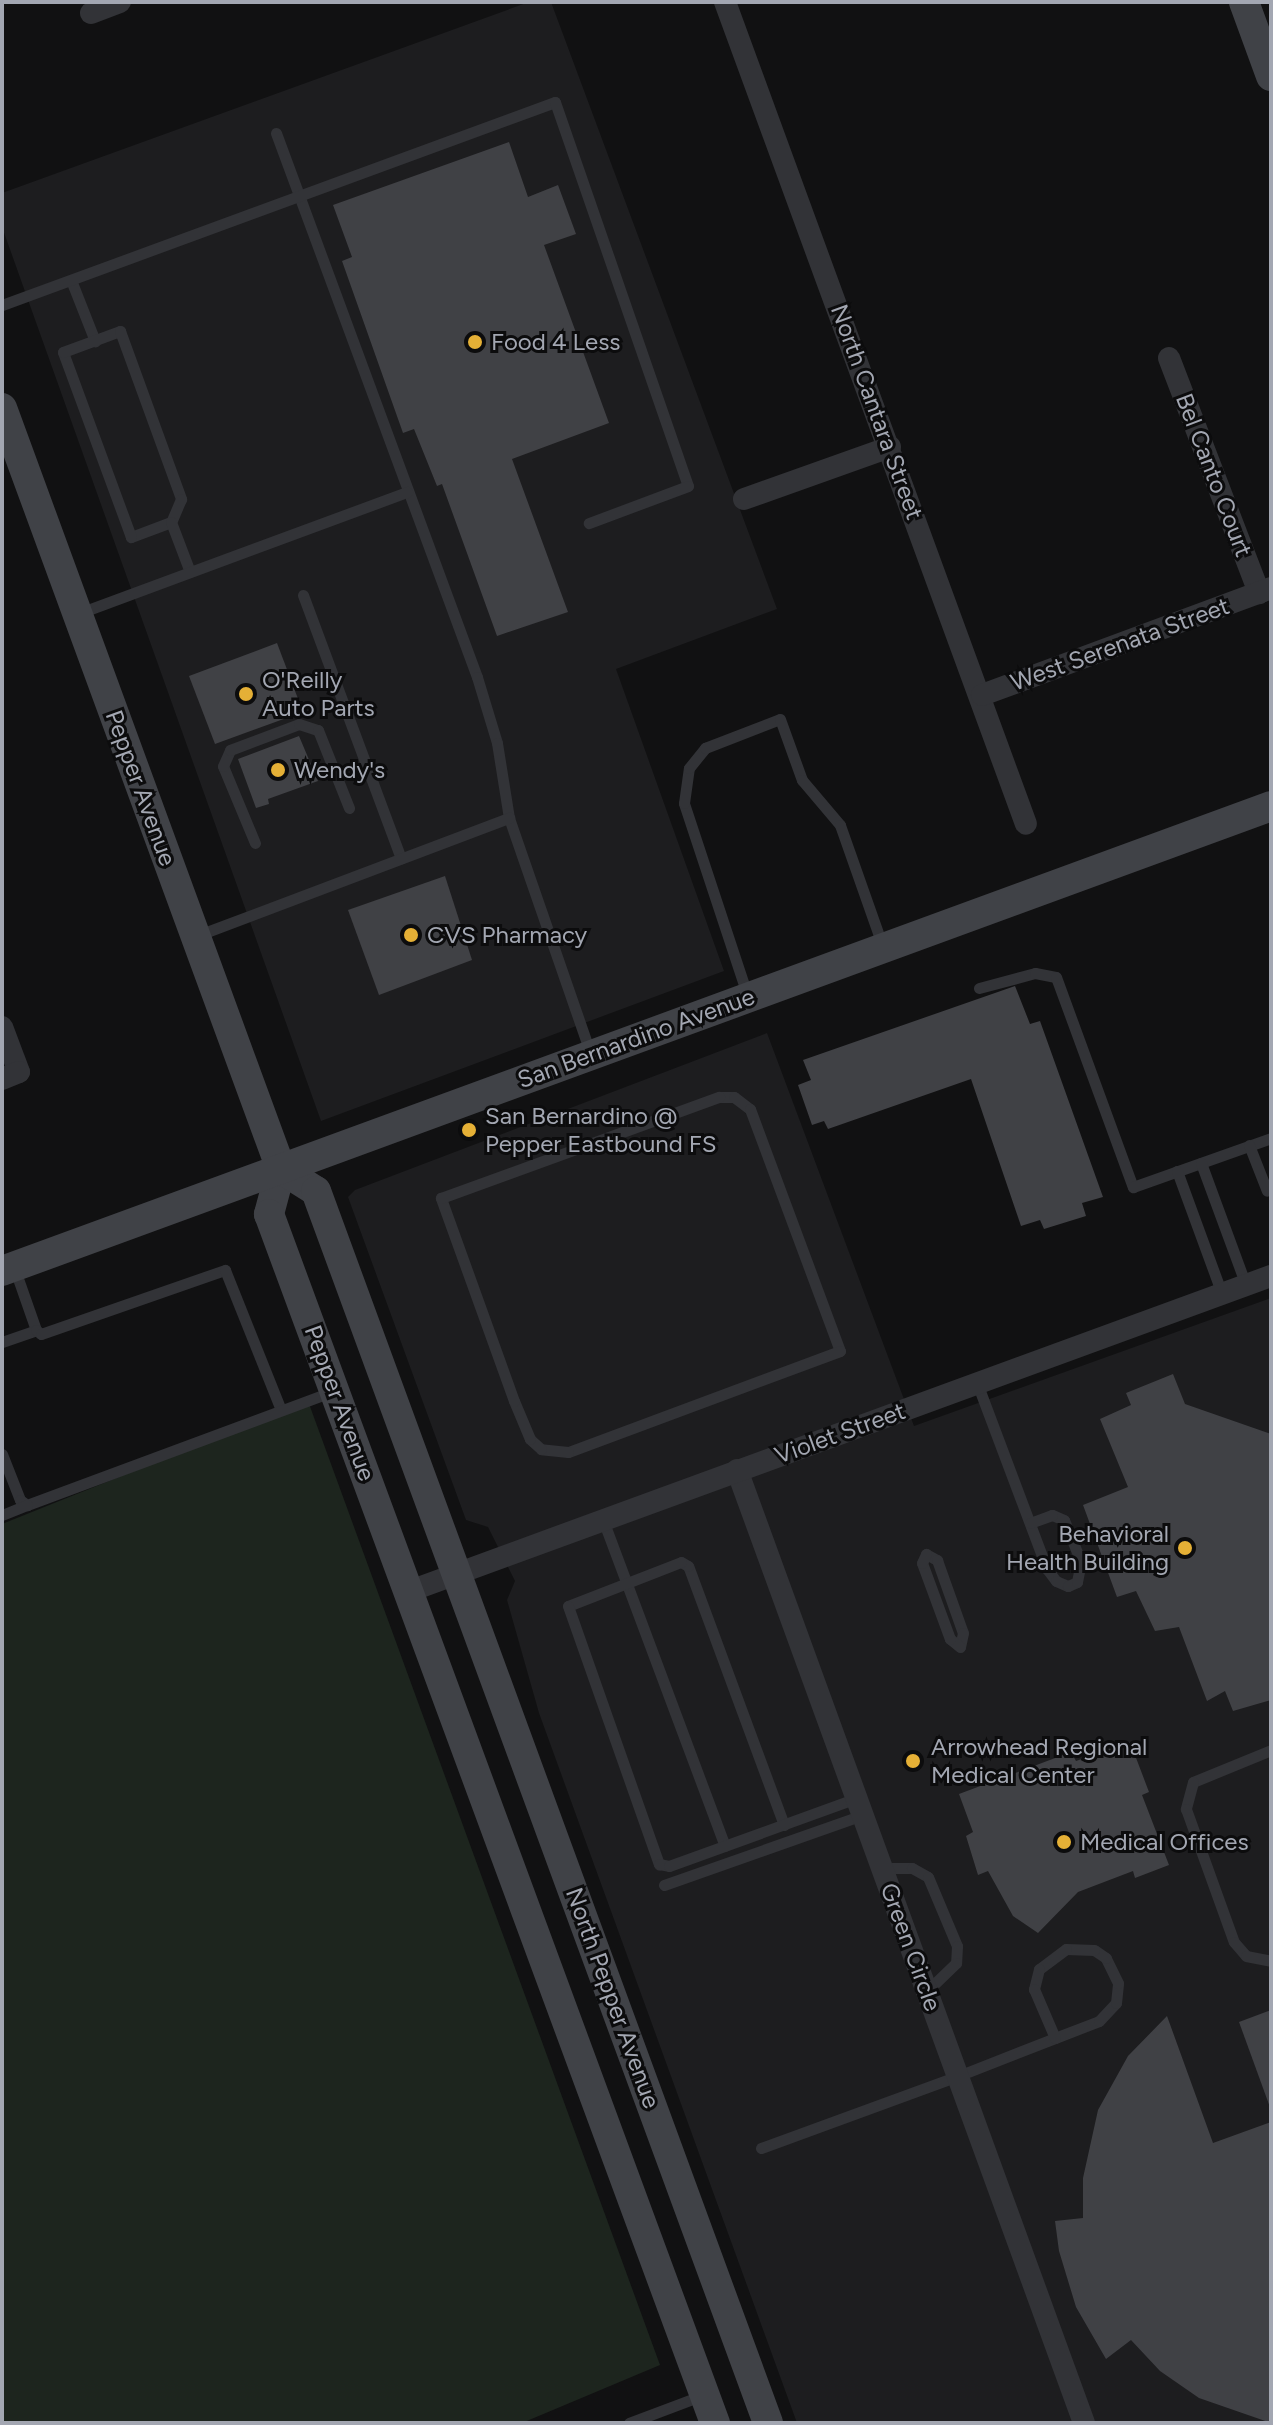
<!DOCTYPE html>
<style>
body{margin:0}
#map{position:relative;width:1273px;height:2425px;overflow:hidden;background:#111112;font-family:Figtree,sans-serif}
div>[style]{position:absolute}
.built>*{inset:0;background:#1d1d1f}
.green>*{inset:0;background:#1d251e}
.building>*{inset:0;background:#404145}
.lane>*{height:11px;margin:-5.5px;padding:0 5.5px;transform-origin:5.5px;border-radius:5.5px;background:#323337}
.street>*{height:22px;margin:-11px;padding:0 11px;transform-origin:11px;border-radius:11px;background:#323337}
.secondary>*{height:30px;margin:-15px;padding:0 15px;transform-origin:15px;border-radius:15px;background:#404247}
.dots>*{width:22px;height:22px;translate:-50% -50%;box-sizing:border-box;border:4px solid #0c0c0d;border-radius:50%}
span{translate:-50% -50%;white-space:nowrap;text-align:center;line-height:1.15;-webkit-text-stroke:6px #0c0c0d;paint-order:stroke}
.poi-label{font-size:24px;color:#a3a7b2}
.left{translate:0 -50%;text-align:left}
.right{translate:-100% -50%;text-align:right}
.street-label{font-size:24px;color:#a3a7b2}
.frame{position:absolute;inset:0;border:4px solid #a3a7b2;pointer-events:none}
</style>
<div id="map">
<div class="built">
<i style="clip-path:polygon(529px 2px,551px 2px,777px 609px,616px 669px,724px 971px,321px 1121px,2px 227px,2px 193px)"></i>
<i style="clip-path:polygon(767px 1033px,914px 1426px,1271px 1298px,1271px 2423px,797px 2423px,539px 1713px,507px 1600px,515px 1581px,488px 1527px,466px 1520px,348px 1197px,355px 1190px)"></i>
</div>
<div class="green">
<i style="clip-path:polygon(308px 1401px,660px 2365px,522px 2423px,2px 2423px,2px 1524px)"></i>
</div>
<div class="building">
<i style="clip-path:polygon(509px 142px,528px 197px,558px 185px,576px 234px,544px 245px,609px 423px,512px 459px,568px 612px,497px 636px,442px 484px,437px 486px,414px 429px,403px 433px,342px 261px,352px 257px,333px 205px)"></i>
<i style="clip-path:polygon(277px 643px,303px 712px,215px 744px,189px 676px)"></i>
<i style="clip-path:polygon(299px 736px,318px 781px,268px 799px,269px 804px,256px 808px,238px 759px)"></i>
<i style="clip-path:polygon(445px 876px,472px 960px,379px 995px,348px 910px)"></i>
<i style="clip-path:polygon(1015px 986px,1030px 1024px,1040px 1021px,1103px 1197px,1082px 1203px,1086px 1216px,1044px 1229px,1040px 1220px,1021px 1226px,971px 1079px,828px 1129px,824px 1121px,812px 1125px,798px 1085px,811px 1080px,803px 1060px)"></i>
<i style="clip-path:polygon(1173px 1374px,1185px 1404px,1271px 1434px,1271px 1700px,1233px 1711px,1225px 1691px,1207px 1701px,1179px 1627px,1155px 1631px,1136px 1591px,1117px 1597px,1083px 1505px,1128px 1487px,1100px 1419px,1131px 1405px,1126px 1393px)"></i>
<i style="clip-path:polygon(1130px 1742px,1149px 1792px,1142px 1795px,1169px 1865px,1135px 1878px,1133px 1871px,1078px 1892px,1038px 1933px,1013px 1916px,988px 1871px,978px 1875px,966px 1836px,973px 1832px,959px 1794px,1071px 1752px,1076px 1761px)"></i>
<i style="clip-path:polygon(1271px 2010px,1271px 2110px,1239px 2022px)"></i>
<i style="clip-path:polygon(1167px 2016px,1213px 2143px,1271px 2122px,1271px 2423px,1199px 2398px,1160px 2371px,1131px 2340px,1106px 2359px,1076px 2307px,1059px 2251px,1055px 2221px,1083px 2218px,1083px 2178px,1098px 2110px,1128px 2056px)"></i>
</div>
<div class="lane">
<i style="left:276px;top:133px;width:580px;rotate:69.72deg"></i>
<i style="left:477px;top:677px;width:69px;rotate:73.1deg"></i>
<i style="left:497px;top:743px;width:76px;rotate:80.9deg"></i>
<i style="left:509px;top:818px;width:251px;rotate:70.9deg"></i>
<i style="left:71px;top:280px;width:66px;rotate:68.5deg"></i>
<i style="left:2px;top:305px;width:589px;rotate:-20.16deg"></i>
<i style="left:555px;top:102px;width:406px;rotate:70.9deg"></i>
<i style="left:688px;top:486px;width:106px;rotate:159.5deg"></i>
<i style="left:171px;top:522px;width:43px;rotate:159.4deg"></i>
<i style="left:131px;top:537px;width:197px;rotate:-110.2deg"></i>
<i style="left:63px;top:352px;width:61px;rotate:-20.2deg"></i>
<i style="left:120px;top:331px;width:179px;rotate:70deg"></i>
<i style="left:181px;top:499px;width:25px;rotate:113deg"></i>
<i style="left:171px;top:522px;width:53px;rotate:69.2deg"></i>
<i style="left:303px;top:595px;width:281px;rotate:69.6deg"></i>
<i style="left:77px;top:614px;width:352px;rotate:-20.3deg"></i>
<i style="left:255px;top:843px;width:83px;rotate:-112.6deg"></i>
<i style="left:223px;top:766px;width:17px;rotate:-66deg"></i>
<i style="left:230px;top:750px;width:74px;rotate:-20.6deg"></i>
<i style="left:299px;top:724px;width:20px;rotate:18deg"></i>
<i style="left:318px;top:730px;width:84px;rotate:68.3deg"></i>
<i style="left:196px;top:936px;width:335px;rotate:-20.7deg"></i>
<i style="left:979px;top:988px;width:58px;rotate:-15deg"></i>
<i style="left:1035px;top:973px;width:21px;rotate:11deg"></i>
<i style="left:1056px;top:977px;width:224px;rotate:69.9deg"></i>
<i style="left:1133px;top:1187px;width:146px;rotate:-19.5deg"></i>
<i style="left:748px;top:997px;width:204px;rotate:-108.3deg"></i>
<i style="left:684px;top:803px;width:35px;rotate:-82deg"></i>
<i style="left:689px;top:768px;width:26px;rotate:-51deg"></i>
<i style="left:705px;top:748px;width:80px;rotate:-21.1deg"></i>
<i style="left:780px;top:719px;width:65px;rotate:70.2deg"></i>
<i style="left:802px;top:780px;width:59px;rotate:49.8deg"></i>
<i style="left:840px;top:825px;width:129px;rotate:70.6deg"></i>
<i style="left:719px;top:1097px;width:15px"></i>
<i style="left:734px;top:1097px;width:20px;rotate:37deg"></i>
<i style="left:750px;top:1109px;width:258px;rotate:69.6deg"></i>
<i style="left:840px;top:1351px;width:290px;rotate:159.6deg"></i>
<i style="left:568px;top:1452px;width:27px;rotate:-174deg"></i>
<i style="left:541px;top:1449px;width:15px;rotate:-138deg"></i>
<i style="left:530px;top:1439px;width:41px;rotate:-112.8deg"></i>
<i style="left:514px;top:1401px;width:216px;rotate:-109.8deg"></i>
<i style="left:441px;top:1198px;width:296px;rotate:-20deg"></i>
<i style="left:1249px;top:1145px;width:49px;rotate:68.6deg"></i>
<i style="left:1201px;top:1163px;width:130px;rotate:69.8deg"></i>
<i style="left:1177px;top:1171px;width:131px;rotate:69.9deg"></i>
<i style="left:15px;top:1270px;width:64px;rotate:70.7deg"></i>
<i style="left:2px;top:1342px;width:36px;rotate:-19deg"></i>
<i style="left:36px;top:1330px;width:6px;rotate:39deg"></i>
<i style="left:41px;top:1334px;width:195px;rotate:-19.2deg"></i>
<i style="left:225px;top:1270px;width:151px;rotate:68.2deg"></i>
<i style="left:977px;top:1383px;width:199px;rotate:69.4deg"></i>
<i style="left:1047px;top:1569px;width:15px;rotate:53deg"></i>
<i style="left:1056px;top:1581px;width:13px;rotate:23deg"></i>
<i style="left:1068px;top:1586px;width:10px;rotate:-24deg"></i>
<i style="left:1077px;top:1582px;width:20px;rotate:-79deg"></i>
<i style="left:1081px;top:1562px;width:45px;rotate:-112deg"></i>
<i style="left:1064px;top:1520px;width:13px;rotate:-157deg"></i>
<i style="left:1052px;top:1515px;width:23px;rotate:160deg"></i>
<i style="left:2px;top:1454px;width:49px;rotate:68.6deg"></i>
<i style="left:20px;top:1500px;width:9px;rotate:36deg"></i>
<i style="left:27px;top:1505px;width:324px;rotate:-20.4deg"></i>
<i style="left:2px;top:1515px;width:27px;rotate:-22deg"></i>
<i style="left:603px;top:1520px;width:348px;rotate:69.5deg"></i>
<i style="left:926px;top:1554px;width:13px;rotate:29deg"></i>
<i style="left:937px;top:1560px;width:77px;rotate:70.4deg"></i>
<i style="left:963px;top:1633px;width:14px;rotate:102deg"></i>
<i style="left:960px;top:1647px;width:13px;rotate:-141deg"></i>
<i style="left:950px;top:1639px;width:81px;rotate:-110.2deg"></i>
<i style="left:922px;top:1563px;width:10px;rotate:-66deg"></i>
<i style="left:1271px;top:1750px;width:84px;rotate:157.7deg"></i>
<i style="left:1193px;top:1782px;width:28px;rotate:105deg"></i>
<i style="left:1186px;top:1809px;width:141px;rotate:70.2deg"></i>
<i style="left:1234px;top:1942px;width:18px;rotate:49deg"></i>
<i style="left:1246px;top:1956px;width:25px;rotate:11deg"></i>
<i style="left:784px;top:1825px;width:276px;rotate:-110.3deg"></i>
<i style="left:688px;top:1566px;width:8px;rotate:-150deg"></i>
<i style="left:681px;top:1562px;width:121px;rotate:158.7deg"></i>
<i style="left:568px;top:1606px;width:274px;rotate:70.6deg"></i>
<i style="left:659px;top:1864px;width:10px;rotate:11deg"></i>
<i style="left:669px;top:1866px;width:200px;rotate:-19.9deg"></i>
<i style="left:882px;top:1868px;width:30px"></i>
<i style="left:912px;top:1868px;width:18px;rotate:29deg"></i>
<i style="left:928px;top:1877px;width:75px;rotate:67.2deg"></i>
<i style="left:957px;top:1946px;width:17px;rotate:93deg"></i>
<i style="left:956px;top:1963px;width:40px;rotate:136deg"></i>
<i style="left:664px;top:1885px;width:211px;rotate:-19.4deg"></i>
<i style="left:761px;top:2148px;width:210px;rotate:-20.1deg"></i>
<i style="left:958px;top:2076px;width:104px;rotate:-21.4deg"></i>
<i style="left:1055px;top:2038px;width:47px;rotate:-21.1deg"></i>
<i style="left:1099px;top:2021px;width:25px;rotate:-47deg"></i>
<i style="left:1116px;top:2003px;width:20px;rotate:-84deg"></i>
<i style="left:1118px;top:1983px;width:28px;rotate:-116deg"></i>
<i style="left:1106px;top:1958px;width:14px;rotate:-146deg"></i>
<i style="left:1094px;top:1950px;width:28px;rotate:-178deg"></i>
<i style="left:1066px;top:1949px;width:34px;rotate:143deg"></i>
<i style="left:1039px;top:1969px;width:21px;rotate:104deg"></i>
<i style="left:1034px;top:1989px;width:53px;rotate:66.8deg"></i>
<i style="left:629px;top:2423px;width:79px;rotate:-20.7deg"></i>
</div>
<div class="street">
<i style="left:725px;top:2px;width:875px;rotate:69.89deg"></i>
<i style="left:91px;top:13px;width:31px;rotate:-21deg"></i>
<i style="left:1169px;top:358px;width:252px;rotate:69deg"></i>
<i style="left:744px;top:499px;width:155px;rotate:-19.6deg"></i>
<i style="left:982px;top:695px;width:308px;rotate:-20.3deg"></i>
<i style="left:2px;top:1027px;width:48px;rotate:69.3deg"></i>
<i style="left:19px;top:1072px;width:18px;rotate:158deg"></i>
<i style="left:737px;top:1470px;width:1014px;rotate:69.99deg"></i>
<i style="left:410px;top:1591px;width:917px;rotate:-20.1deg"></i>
</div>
<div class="secondary">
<i style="left:1244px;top:2px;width:79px;rotate:70deg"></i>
<i style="left:2px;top:408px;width:811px;rotate:69.87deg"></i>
<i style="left:281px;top:1169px;width:47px;rotate:104.9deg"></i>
<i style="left:269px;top:1214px;width:1289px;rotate:69.75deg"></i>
<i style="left:281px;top:1169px;width:41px;rotate:32.2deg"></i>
<i style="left:316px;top:1191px;width:1312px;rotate:69.85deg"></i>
<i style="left:2px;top:1271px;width:1352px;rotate:-20.12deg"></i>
</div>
<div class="dots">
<i style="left:475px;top:342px;background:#e5b036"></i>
<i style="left:246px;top:694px;background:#e5b036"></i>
<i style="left:278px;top:770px;background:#e5b036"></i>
<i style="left:411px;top:935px;background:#e5b036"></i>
<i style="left:469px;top:1130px;background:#e5b036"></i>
<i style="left:1185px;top:1548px;background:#e5b036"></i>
<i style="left:913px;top:1761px;background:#e5b036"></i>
<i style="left:1064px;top:1842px;background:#e5b036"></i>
</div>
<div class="poi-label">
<span class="left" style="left:491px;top:342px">Food 4 Less</span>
<span class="left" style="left:262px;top:694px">O'Reilly<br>Auto Parts</span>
<span class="left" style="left:294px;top:770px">Wendy's</span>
<span class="left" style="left:427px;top:935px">CVS Pharmacy</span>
<span class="left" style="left:485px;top:1130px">San Bernardino @<br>Pepper Eastbound FS</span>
<span class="right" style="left:1169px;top:1548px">Behavioral<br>Health Building</span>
<span class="left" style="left:931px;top:1761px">Arrowhead Regional<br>Medical Center</span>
<span class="left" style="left:1080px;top:1842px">Medical Offices</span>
</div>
<div class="street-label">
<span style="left:877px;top:412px;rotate:70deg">North Cantara Street</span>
<span style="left:1214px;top:475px;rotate:69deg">Bel Canto Court</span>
<span style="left:1120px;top:644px;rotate:-20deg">West Serenata Street</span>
<span style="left:141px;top:788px;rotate:70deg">Pepper Avenue</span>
<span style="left:636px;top:1038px;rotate:-20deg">San Bernardino Avenue</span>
<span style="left:340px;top:1403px;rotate:70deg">Pepper Avenue</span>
<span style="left:840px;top:1433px;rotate:-20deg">Violet Street</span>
<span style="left:911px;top:1947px;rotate:70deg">Green Circle</span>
<span style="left:613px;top:1998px;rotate:70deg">North Pepper Avenue</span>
</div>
<div class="frame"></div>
</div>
